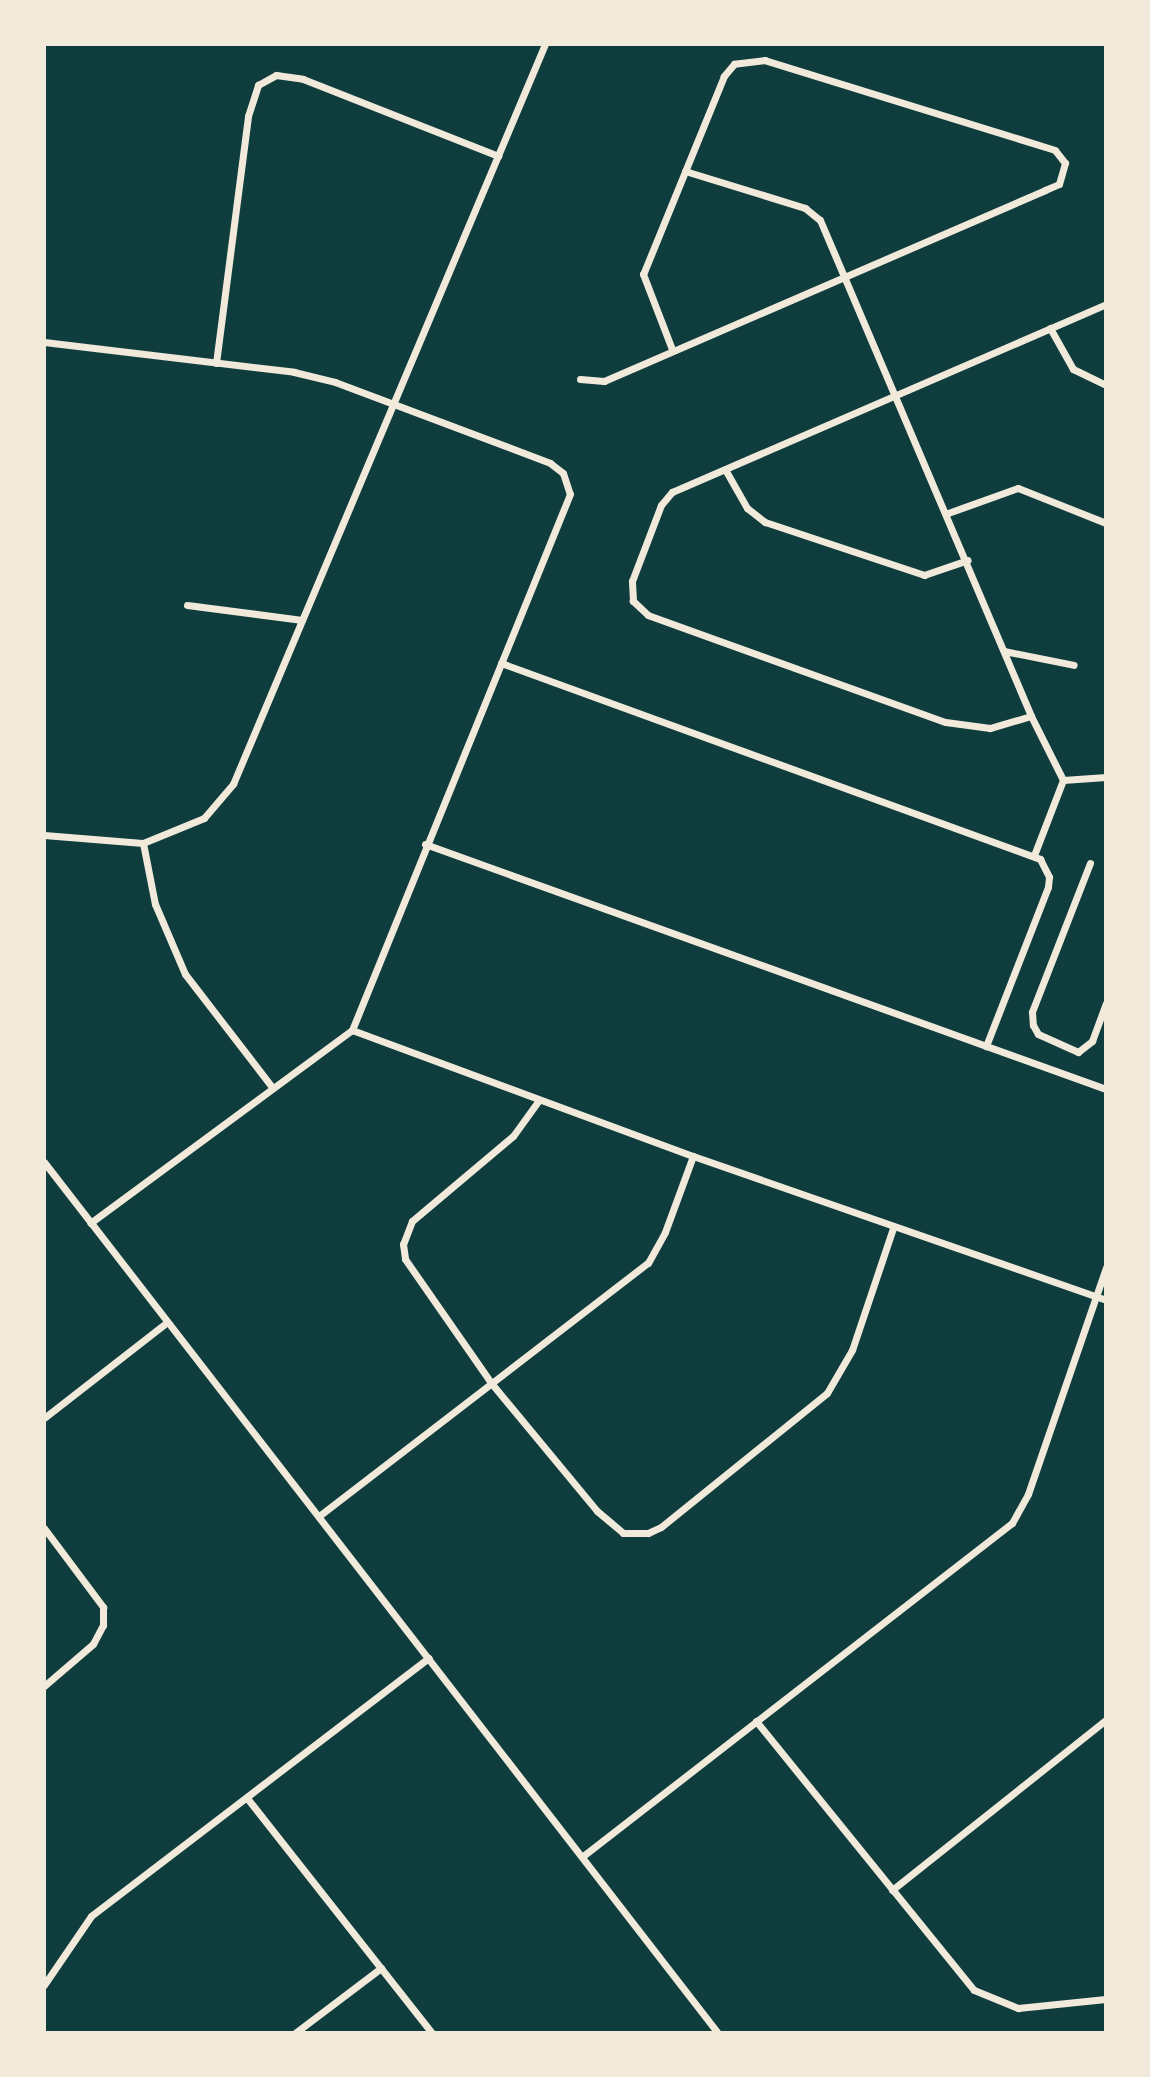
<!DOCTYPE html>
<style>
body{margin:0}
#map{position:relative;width:1150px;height:2077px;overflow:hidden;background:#0f3d3e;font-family:"PT Sans",sans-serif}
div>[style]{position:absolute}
.minor>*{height:7px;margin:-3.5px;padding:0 3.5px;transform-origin:3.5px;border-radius:3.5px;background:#f1e9da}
span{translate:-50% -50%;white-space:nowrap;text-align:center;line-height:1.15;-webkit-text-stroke:5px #f1e9da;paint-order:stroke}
.frame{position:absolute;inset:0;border:46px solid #f1e9da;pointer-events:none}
</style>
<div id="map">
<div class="minor">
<i style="left:685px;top:171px;width:126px;rotate:17.1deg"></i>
<i style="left:805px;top:208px;width:19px;rotate:39deg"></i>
<i style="left:820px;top:220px;width:539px;rotate:66.95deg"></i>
<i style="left:1031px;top:716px;width:72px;rotate:63.4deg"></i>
<i style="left:1063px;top:780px;width:80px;rotate:111.1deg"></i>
<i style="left:1050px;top:328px;width:47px;rotate:60.7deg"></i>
<i style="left:1073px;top:369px;width:37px;rotate:26deg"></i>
<i style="left:44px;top:342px;width:252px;rotate:6.8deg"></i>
<i style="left:294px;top:372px;width:42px;rotate:13.7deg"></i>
<i style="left:335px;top:382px;width:230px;rotate:20.6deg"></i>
<i style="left:550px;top:463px;width:16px;rotate:38deg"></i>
<i style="left:563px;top:473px;width:22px;rotate:72deg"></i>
<i style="left:570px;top:494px;width:579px;rotate:112.13deg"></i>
<i style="left:352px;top:1030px;width:325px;rotate:143.6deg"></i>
<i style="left:216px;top:363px;width:249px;rotate:-82.6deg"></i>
<i style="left:248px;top:116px;width:33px;rotate:-72deg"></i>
<i style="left:258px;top:85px;width:21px;rotate:-29deg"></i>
<i style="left:276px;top:75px;width:27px;rotate:8deg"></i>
<i style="left:303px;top:79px;width:210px;rotate:21.5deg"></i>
<i style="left:580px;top:379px;width:24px;rotate:5deg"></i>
<i style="left:604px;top:381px;width:481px;rotate:-23.4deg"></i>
<i style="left:1045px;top:190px;width:15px;rotate:-23deg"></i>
<i style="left:1059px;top:184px;width:22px;rotate:-74deg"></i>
<i style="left:1065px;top:163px;width:16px;rotate:-128deg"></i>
<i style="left:1055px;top:150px;width:304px;rotate:-162.8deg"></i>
<i style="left:765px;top:60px;width:31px;rotate:173deg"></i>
<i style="left:734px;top:64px;width:16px;rotate:130deg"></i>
<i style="left:724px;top:76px;width:214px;rotate:112.2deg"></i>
<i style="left:643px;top:274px;width:80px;rotate:68.9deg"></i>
<i style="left:726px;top:471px;width:43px;rotate:60.4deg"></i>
<i style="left:747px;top:508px;width:23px;rotate:38deg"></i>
<i style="left:765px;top:522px;width:168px;rotate:18.4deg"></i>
<i style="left:924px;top:575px;width:46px;rotate:-18.8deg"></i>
<i style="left:948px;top:513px;width:74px;rotate:-19.7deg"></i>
<i style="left:1018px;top:488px;width:95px;rotate:21.7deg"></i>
<i style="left:187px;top:605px;width:116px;rotate:7.4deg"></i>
<i style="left:1004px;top:651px;width:71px;rotate:11.3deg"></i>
<i style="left:501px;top:663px;width:574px;rotate:19.98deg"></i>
<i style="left:1040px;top:859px;width:20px;rotate:63deg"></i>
<i style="left:1049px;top:877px;width:10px;rotate:96deg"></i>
<i style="left:1048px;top:887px;width:171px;rotate:111.3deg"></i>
<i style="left:1031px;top:716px;width:43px;rotate:163.7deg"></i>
<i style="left:990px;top:728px;width:45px;rotate:-172.4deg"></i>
<i style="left:945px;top:722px;width:316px;rotate:-160.2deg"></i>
<i style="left:648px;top:615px;width:21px;rotate:-137deg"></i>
<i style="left:633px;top:601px;width:20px;rotate:-93deg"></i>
<i style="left:632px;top:581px;width:81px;rotate:-69.1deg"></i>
<i style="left:661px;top:505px;width:17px;rotate:-50deg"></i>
<i style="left:672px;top:492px;width:473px;rotate:-23.4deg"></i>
<i style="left:1063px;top:780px;width:43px;rotate:-4deg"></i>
<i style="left:44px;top:835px;width:99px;rotate:4.6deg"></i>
<i style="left:143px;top:843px;width:66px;rotate:-22.3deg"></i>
<i style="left:204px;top:818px;width:45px;rotate:-49.5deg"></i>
<i style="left:233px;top:784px;width:803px;rotate:-67.14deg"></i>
<i style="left:143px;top:843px;width:62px;rotate:78.9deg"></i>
<i style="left:155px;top:904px;width:76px;rotate:66.8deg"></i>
<i style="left:185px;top:974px;width:143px;rotate:52.4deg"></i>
<i style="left:425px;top:844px;width:724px;rotate:19.79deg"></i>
<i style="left:1090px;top:863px;width:160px;rotate:111.3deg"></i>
<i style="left:1032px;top:1012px;width:13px;rotate:86deg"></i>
<i style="left:1033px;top:1025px;width:10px;rotate:61deg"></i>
<i style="left:1038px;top:1034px;width:44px;rotate:24.2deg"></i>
<i style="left:1078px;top:1052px;width:18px;rotate:-38deg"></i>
<i style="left:1092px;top:1041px;width:40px;rotate:-69.8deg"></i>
<i style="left:352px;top:1030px;width:364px;rotate:20.3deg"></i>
<i style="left:693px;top:1156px;width:437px;rotate:19.2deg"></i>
<i style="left:539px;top:1100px;width:44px;rotate:125.8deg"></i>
<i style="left:513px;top:1136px;width:132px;rotate:139.9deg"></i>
<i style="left:412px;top:1221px;width:25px;rotate:111deg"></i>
<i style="left:403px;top:1244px;width:15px;rotate:82deg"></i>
<i style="left:405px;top:1259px;width:152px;rotate:55.2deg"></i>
<i style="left:492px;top:1384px;width:165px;rotate:50.4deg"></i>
<i style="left:597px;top:1511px;width:34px;rotate:40deg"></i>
<i style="left:623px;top:1533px;width:25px"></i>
<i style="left:648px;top:1533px;width:14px;rotate:-25deg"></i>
<i style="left:661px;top:1527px;width:213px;rotate:-38.9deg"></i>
<i style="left:827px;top:1393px;width:50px;rotate:-59.8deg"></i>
<i style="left:852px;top:1350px;width:129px;rotate:-71.4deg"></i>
<i style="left:44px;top:1162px;width:1101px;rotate:52.27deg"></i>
<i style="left:44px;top:1418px;width:155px;rotate:-37.9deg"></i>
<i style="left:319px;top:1516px;width:415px;rotate:-37.6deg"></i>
<i style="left:648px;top:1263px;width:35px;rotate:-61deg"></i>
<i style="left:665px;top:1232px;width:81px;rotate:-69.8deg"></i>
<i style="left:44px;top:1528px;width:99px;rotate:53.2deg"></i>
<i style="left:103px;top:1607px;width:18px;rotate:90deg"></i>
<i style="left:103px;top:1625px;width:21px;rotate:118deg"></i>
<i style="left:93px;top:1644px;width:65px;rotate:139.4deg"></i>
<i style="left:756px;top:1721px;width:346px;rotate:51deg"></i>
<i style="left:974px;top:1990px;width:48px;rotate:22.2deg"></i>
<i style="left:1018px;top:2008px;width:88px;rotate:-5.8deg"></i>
<i style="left:247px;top:1798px;width:299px;rotate:51.8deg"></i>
<i style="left:583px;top:1856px;width:543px;rotate:-37.82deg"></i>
<i style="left:1012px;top:1523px;width:33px;rotate:-61deg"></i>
<i style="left:1028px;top:1494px;width:240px;rotate:-71deg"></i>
<i style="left:892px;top:1890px;width:273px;rotate:-38.5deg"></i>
<i style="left:44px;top:1985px;width:83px;rotate:-55.7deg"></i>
<i style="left:91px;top:1916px;width:425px;rotate:-37.4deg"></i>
<i style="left:295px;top:2033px;width:108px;rotate:-37.1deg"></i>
</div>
<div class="frame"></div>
</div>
